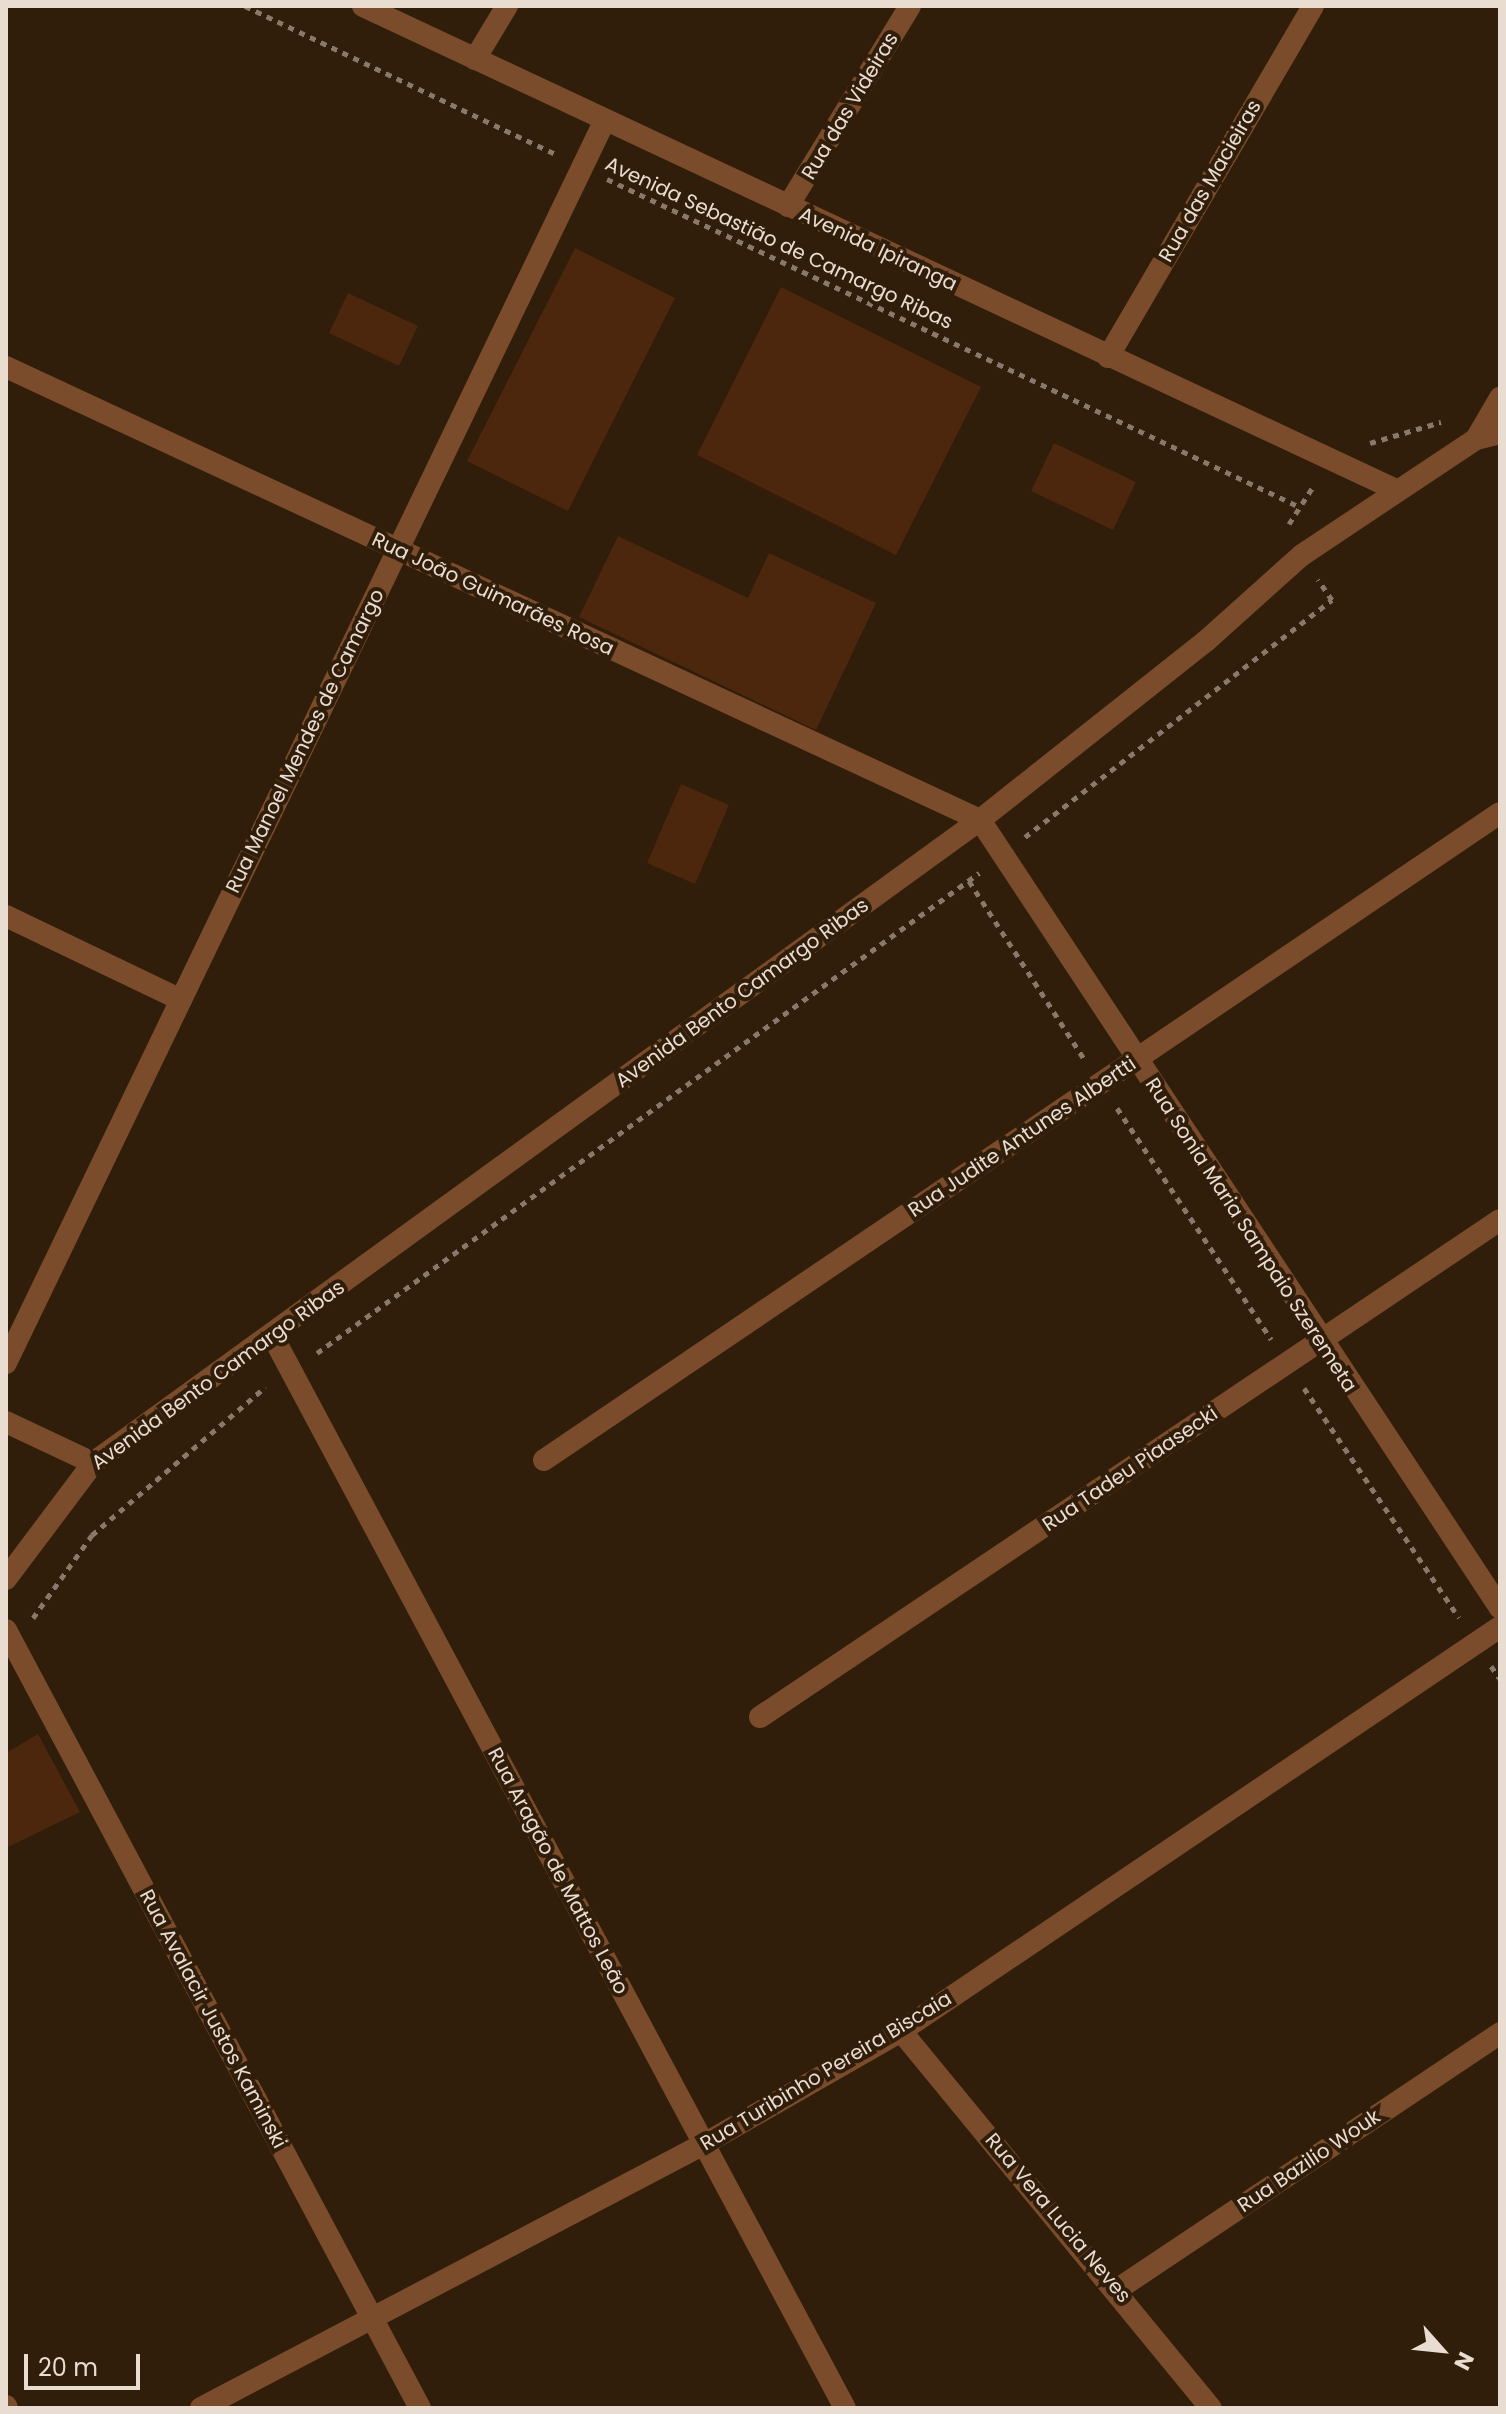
<!DOCTYPE html>
<meta charset="utf-8">
<style>
body{margin:0}
#map{position:relative;width:1506px;height:2414px;overflow:hidden;background:#301d0a;font-family:Poppins,sans-serif}
div>[style]{position:absolute}
.building>*{inset:0;background:#4c270d}
.path>*{height:5px;margin-top:-2.5px;transform-origin:0;background:repeating-linear-gradient(90deg,#89796a 0 6px,transparent 0 12px)}
.minor>*{height:22px;margin:-11px;padding:0 11px;transform-origin:11px;border-radius:11px;background:#7a4c2b}
.tertiary>*{height:22px;margin:-11px;padding:0 11px;transform-origin:11px;border-radius:11px;background:#7a4c2b}
span{translate:-50% -50%;white-space:nowrap;text-align:center;line-height:1.15;-webkit-text-stroke:8px #301d0a;paint-order:stroke}
.street-label{font-size:20px;color:#e9dcd1}
.frame{position:absolute;inset:0;border:8px solid #e9dcd1;pointer-events:none}
.north{position:absolute;left:1402px;top:2310px;width:80px;height:80px;-webkit-text-stroke:6px #301d0a;paint-order:stroke;rotate:117deg;font-size:22px;font-weight:700;line-height:32px;text-align:center;color:#e9dcd1}
.north::after{content:'';display:block;margin:auto;width:28px;height:36px;background:#e9dcd1;clip-path:polygon(50% 0,100% 100%,50% 72%,0 100%)}
.scale{position:absolute;left:24px;top:2354px;width:116px;height:36px;box-sizing:border-box;border:4px solid #e9dcd1;border-top:0;padding-left:10px;font-size:24px;line-height:28px;white-space:nowrap;color:#e9dcd1;-webkit-text-stroke:6px #301d0a;paint-order:stroke}
</style>
<div id="map">
<div class="building">
<i style="clip-path:polygon(575px 248px,675px 298px,568px 511px,467px 461px)"></i>
<i style="clip-path:polygon(781px 287px,981px 387px,896px 555px,697px 455px)"></i>
<i style="clip-path:polygon(348px 293px,418px 326px,399px 366px,329px 333px)"></i>
<i style="clip-path:polygon(1054px 443px,1136px 482px,1113px 530px,1031px 491px)"></i>
<i style="clip-path:polygon(618px 536px,748px 598px,769px 553px,876px 603px,816px 730px,579px 617px)"></i>
<i style="clip-path:polygon(681px 784px,729px 805px,695px 884px,647px 863px)"></i>
<i style="clip-path:polygon(38px 1734px,80px 1812px,6px 1848px,6px 1753px)"></i>
</div>
<div class="path">
<i style="left:245px;top:6px;width:344px;rotate:25.5deg"></i>
<i style="left:607px;top:179px;width:767px;rotate:25.33deg"></i>
<i style="left:1370px;top:443px;width:74px;rotate:-16.5deg"></i>
<i style="left:1289px;top:524px;width:46px;rotate:-57.3deg"></i>
<i style="left:1025px;top:837px;width:388px;rotate:-37.7deg"></i>
<i style="left:1332px;top:600px;width:25px;rotate:-124deg"></i>
<i style="left:969px;top:881px;width:213px;rotate:57.1deg"></i>
<i style="left:1117px;top:1108px;width:278px;rotate:56.3deg"></i>
<i style="left:317px;top:1353px;width:818px;rotate:-35.94deg"></i>
<i style="left:1304px;top:1388px;width:277px;rotate:56deg"></i>
<i style="left:33px;top:1618px;width:102px;rotate:-54.6deg"></i>
<i style="left:92px;top:1535px;width:228px;rotate:-40.5deg"></i>
<i style="left:1491px;top:1666px;width:16px;rotate:55deg"></i>
</div>
<div class="minor">
<i style="left:475px;top:59px;width:62px;rotate:-58.9deg"></i>
<i style="left:788px;top:206px;width:234px;rotate:-58.6deg"></i>
<i style="left:1108px;top:357px;width:406px;rotate:-59.7deg"></i>
<i style="left:6px;top:367px;width:1074px;rotate:24.94deg"></i>
<i style="left:980px;top:820px;width:944px;rotate:56.58deg"></i>
<i style="left:1476px;top:439px;width:48px;rotate:-59.7deg"></i>
<i style="left:6px;top:916px;width:194px;rotate:25.6deg"></i>
<i style="left:272px;top:1335px;width:1216px;rotate:61.9deg"></i>
<i style="left:6px;top:1363px;width:1380px;rotate:-64.27deg"></i>
<i style="left:6px;top:1422px;width:96px;rotate:25.2deg"></i>
<i style="left:544px;top:1460px;width:1154px;rotate:-34.09deg"></i>
<i style="left:6px;top:1630px;width:881px;rotate:61.98deg"></i>
<i style="left:760px;top:1717px;width:891px;rotate:-33.89deg"></i>
<i style="left:901px;top:2031px;width:488px;rotate:50.6deg"></i>
<i style="left:1118px;top:2289px;width:460px;rotate:-33.8deg"></i>
<i style="left:6px;top:2406px;width:2px;rotate:63deg"></i>
<i style="left:201px;top:2408px;width:568px;rotate:-27.69deg"></i>
<i style="left:704px;top:2144px;width:227px;rotate:-29.8deg"></i>
<i style="left:901px;top:2031px;width:723px;rotate:-34deg"></i>
</div>
<div class="tertiary">
<i style="left:363px;top:6px;width:1139px;rotate:25.1deg"></i>
<i style="left:6px;top:1579px;width:145px;rotate:-53.1deg"></i>
<i style="left:93px;top:1463px;width:1096px;rotate:-35.94deg"></i>
<i style="left:980px;top:820px;width:288px;rotate:-38.4deg"></i>
<i style="left:1206px;top:641px;width:129px;rotate:-41.9deg"></i>
<i style="left:1302px;top:555px;width:209px;rotate:-33.7deg"></i>
<i style="left:1476px;top:439px;width:25px;rotate:-14deg"></i>
</div>
<div class="street-label">
<span style="left:850px;top:106px;rotate:-59deg">Rua das Videiras</span>
<span style="left:1210px;top:181px;rotate:-60deg">Rua das Macieiras</span>
<span style="left:779px;top:243px;rotate:25deg">Avenida Sebastião de Camargo Ribas</span>
<span style="left:878px;top:249px;rotate:25deg">Avenida Ipiranga</span>
<span style="left:493px;top:594px;rotate:25deg">Rua João Guimarães Rosa</span>
<span style="left:305px;top:741px;rotate:-64deg">Rua Manoel Mendes de Camargo</span>
<span style="left:742px;top:993px;rotate:-36deg">Avenida Bento Camargo Ribas</span>
<span style="left:1022px;top:1137px;rotate:-34deg">Rua Judite Antunes Albertti</span>
<span style="left:1251px;top:1235px;rotate:57deg">Rua Sonia Maria Sampaio Szeremeta</span>
<span style="left:218px;top:1375px;rotate:-36deg">Avenida Bento Camargo Ribas</span>
<span style="left:1130px;top:1469px;rotate:-34deg">Rua Tadeu Piaasecki</span>
<span style="left:558px;top:1871px;rotate:62deg">Rua Aragão de Mattos Leão</span>
<span style="left:213px;top:2019px;rotate:62deg">Rua Avalacir Justos Kaminski</span>
<span style="left:826px;top:2071px;rotate:-31deg">Rua Turibinho Pereira Biscaia</span>
<span style="left:1309px;top:2161px;rotate:-34deg">Rua Bazilio Wouk</span>
<span style="left:1058px;top:2218px;rotate:50deg">Rua Vera Lucia Neves</span>
</div>
<div class="frame"></div>
<div class="north">N</div>
<div class="scale">20 m</div>
</div>
